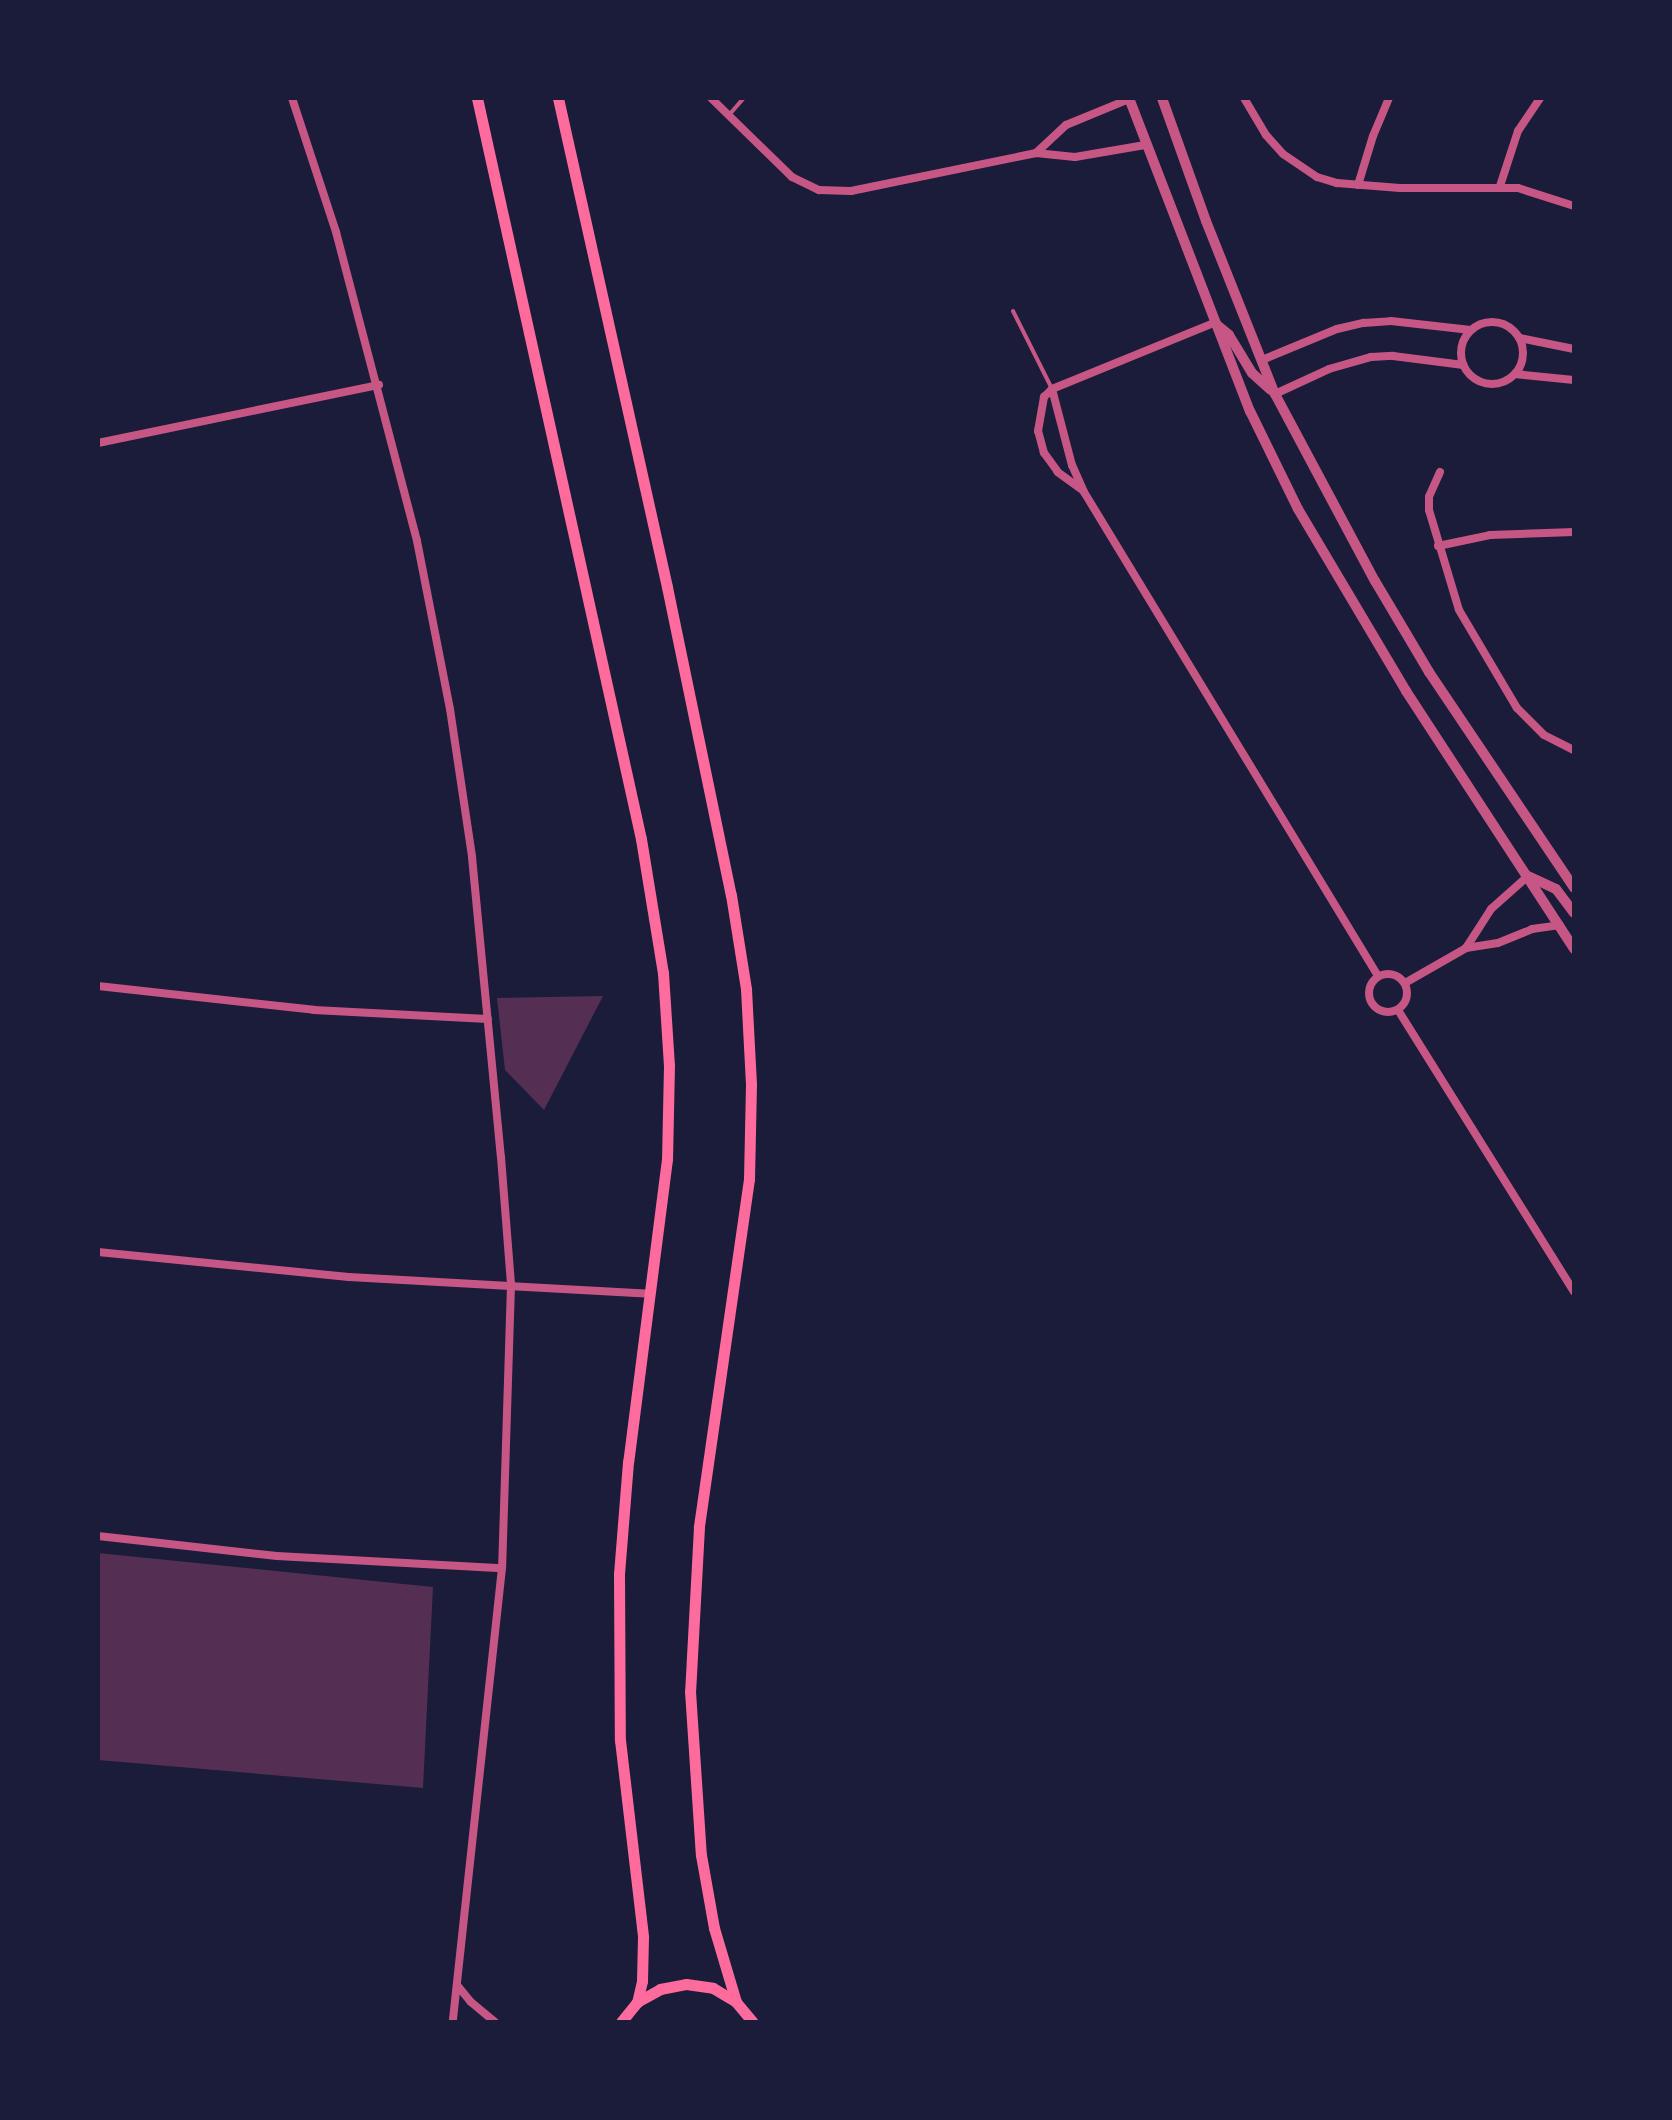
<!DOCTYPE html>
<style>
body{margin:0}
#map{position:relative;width:1672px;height:2120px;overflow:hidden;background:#1b1b3a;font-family:Lato,sans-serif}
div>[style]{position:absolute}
.building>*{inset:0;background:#542f53}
.service>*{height:4px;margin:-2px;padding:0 2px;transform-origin:2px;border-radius:2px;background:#c65784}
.minor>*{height:8px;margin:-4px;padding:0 4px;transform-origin:4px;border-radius:4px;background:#c65784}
.minor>.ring{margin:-4px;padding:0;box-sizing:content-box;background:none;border:8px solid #c65784;border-radius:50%}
.tertiary>*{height:10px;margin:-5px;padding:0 5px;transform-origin:5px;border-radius:5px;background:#c65784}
.secondary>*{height:11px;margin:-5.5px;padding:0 5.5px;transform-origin:5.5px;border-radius:5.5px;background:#ff6b9d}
span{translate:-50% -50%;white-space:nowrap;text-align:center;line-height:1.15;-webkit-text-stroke:6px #1b1b3a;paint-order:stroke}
.frame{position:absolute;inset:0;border:100px solid #1b1b3a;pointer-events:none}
</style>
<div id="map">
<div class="building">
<i style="clip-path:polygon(603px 996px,544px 1110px,505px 1070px,497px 998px)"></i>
<i style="clip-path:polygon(98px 1553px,433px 1587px,423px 1788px,98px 1760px)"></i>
</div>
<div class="service">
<i style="left:729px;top:115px;width:23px;rotate:-49deg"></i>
<i style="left:1013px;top:311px;width:85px;rotate:63.4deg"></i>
</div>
<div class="minor">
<i style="left:292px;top:98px;width:141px;rotate:71.8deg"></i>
<i style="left:336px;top:232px;width:319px;rotate:75.3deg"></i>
<i style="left:417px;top:541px;width:171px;rotate:78.9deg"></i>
<i style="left:450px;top:709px;width:150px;rotate:81.5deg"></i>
<i style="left:472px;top:857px;width:301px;rotate:84.5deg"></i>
<i style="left:501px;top:1157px;width:128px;rotate:85.5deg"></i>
<i style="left:511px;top:1285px;width:283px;rotate:91.8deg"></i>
<i style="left:502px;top:1568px;width:457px;rotate:96.2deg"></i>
<i style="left:711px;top:98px;width:113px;rotate:44.3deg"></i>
<i style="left:792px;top:177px;width:30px;rotate:26deg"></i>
<i style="left:819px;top:190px;width:32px;rotate:2deg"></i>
<i style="left:851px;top:191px;width:189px;rotate:-11.6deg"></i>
<i style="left:1036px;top:153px;width:39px;rotate:6deg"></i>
<i style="left:1075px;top:157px;width:71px;rotate:-9.7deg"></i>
<i style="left:1244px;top:98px;width:43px;rotate:59.3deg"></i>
<i style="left:1266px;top:135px;width:25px;rotate:48deg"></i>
<i style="left:1283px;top:154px;width:41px;rotate:34.1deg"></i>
<i style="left:1317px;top:177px;width:21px;rotate:17deg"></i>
<i style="left:1337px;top:183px;width:63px;rotate:4.5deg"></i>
<i style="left:1400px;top:188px;width:118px"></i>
<i style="left:1518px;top:188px;width:59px;rotate:17.8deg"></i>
<i style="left:1036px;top:153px;width:41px;rotate:-43deg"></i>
<i style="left:1066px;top:125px;width:68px;rotate:-22.4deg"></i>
<i style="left:1358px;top:185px;width:51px;rotate:-73deg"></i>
<i style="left:1373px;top:136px;width:41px;rotate:-67.2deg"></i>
<i style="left:1500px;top:186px;width:58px;rotate:-71.9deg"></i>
<i style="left:1518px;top:131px;width:40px;rotate:-56deg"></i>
<i class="ring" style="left:1461px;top:322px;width:54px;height:54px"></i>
<i style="left:1520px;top:338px;width:55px;rotate:11.5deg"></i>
<i style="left:1262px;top:360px;width:81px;rotate:-22.5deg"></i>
<i style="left:1337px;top:329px;width:28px;rotate:-13deg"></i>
<i style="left:1364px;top:323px;width:27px;rotate:-4deg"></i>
<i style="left:1391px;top:321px;width:80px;rotate:6.5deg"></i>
<i style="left:1515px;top:374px;width:59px;rotate:5.8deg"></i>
<i style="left:1052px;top:389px;width:79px;rotate:75.3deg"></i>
<i style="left:1072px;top:465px;width:30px;rotate:66deg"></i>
<i style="left:1084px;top:492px;width:566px;rotate:58.72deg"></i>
<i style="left:1275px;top:394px;width:60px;rotate:-24.8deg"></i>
<i style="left:1329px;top:369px;width:44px;rotate:-15.9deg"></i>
<i style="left:1371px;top:357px;width:22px;rotate:-3deg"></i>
<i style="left:1393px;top:356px;width:71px;rotate:7.3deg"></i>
<i style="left:98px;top:443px;width:287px;rotate:-11.7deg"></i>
<i style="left:1440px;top:472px;width:27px;rotate:114deg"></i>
<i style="left:1429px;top:497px;width:13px;rotate:90deg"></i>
<i style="left:1429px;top:510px;width:104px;rotate:73.3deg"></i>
<i style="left:1459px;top:610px;width:114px;rotate:59.4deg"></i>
<i style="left:1517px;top:708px;width:38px;rotate:45deg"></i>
<i style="left:1544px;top:735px;width:34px;rotate:27deg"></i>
<i style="left:1081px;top:489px;width:29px;rotate:-144deg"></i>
<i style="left:1058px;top:472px;width:24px;rotate:-126deg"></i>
<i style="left:1044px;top:453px;width:23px;rotate:-105deg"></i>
<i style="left:1038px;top:431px;width:35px;rotate:-80deg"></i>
<i style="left:1044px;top:397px;width:11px;rotate:-45deg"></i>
<i style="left:1052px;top:389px;width:175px;rotate:-22.2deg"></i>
<i style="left:1438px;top:546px;width:53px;rotate:-11.9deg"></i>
<i style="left:1490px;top:535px;width:84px;rotate:-2deg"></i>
<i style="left:1466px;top:948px;width:46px;rotate:-57.3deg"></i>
<i style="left:1491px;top:909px;width:50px;rotate:-41.7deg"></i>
<i class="ring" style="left:1369px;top:974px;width:30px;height:30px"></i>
<i style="left:1405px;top:983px;width:70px;rotate:-29.8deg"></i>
<i style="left:1466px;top:948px;width:32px;rotate:-9deg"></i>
<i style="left:1498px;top:943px;width:37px;rotate:-22deg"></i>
<i style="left:1532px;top:929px;width:28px;rotate:-8deg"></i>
<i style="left:98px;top:986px;width:217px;rotate:6.3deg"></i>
<i style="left:314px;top:1010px;width:174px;rotate:3deg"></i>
<i style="left:1398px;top:1010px;width:332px;rotate:58deg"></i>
<i style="left:98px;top:1252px;width:252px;rotate:5.7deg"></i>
<i style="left:349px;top:1277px;width:301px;rotate:3.2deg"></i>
<i style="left:98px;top:1536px;width:180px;rotate:6.4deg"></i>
<i style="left:277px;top:1556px;width:225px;rotate:3.1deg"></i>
<i style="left:457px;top:1985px;width:22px;rotate:51deg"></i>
<i style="left:471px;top:2002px;width:31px;rotate:40deg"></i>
</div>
<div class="tertiary">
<i style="left:1129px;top:98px;width:336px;rotate:68.9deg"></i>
<i style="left:1250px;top:411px;width:109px;rotate:63.9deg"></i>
<i style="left:1298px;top:509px;width:212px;rotate:59.3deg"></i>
<i style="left:1406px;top:691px;width:308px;rotate:56.9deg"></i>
<i style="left:1162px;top:98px;width:131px;rotate:70.3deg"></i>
<i style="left:1206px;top:221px;width:186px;rotate:68.3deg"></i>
<i style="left:1275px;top:394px;width:212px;rotate:61.9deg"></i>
<i style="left:1375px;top:581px;width:106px;rotate:59.3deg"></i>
<i style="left:1429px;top:672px;width:260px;rotate:56.1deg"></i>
<i style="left:1216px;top:324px;width:17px;rotate:40deg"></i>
<i style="left:1229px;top:335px;width:44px;rotate:58.8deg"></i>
<i style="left:1252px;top:373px;width:25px;rotate:42deg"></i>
<i style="left:1528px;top:876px;width:31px;rotate:25deg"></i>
<i style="left:1556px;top:889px;width:30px;rotate:53deg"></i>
</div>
<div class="secondary">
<i style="left:477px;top:98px;width:759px;rotate:77.52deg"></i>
<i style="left:641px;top:839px;width:136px;rotate:80.7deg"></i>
<i style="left:663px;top:973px;width:92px;rotate:86.3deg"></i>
<i style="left:669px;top:1065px;width:94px;rotate:91.2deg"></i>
<i style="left:667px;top:1159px;width:305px;rotate:97.3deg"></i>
<i style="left:628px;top:1462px;width:112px;rotate:94.6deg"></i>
<i style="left:619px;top:1574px;width:166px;rotate:89.7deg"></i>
<i style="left:620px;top:1740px;width:198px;rotate:83.3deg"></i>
<i style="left:643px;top:1937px;width:44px;rotate:91.3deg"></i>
<i style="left:642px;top:1981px;width:22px;rotate:103deg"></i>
<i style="left:558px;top:98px;width:501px;rotate:77.43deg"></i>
<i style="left:667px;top:587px;width:315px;rotate:78.3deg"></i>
<i style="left:731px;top:895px;width:95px;rotate:80.9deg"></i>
<i style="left:746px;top:989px;width:95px;rotate:87deg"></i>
<i style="left:751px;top:1084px;width:95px;rotate:91.2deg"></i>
<i style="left:749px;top:1179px;width:352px;rotate:98.2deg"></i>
<i style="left:699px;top:1527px;width:164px;rotate:93.1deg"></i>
<i style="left:690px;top:1691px;width:164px;rotate:86.2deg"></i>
<i style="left:701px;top:1855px;width:74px;rotate:79.9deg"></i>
<i style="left:714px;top:1928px;width:77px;rotate:73.4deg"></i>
<i style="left:621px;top:2022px;width:26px;rotate:-51deg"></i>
<i style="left:637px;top:2002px;width:26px;rotate:-29deg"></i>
<i style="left:660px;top:1989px;width:26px;rotate:-11deg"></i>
<i style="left:686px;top:1984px;width:27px;rotate:8deg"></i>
<i style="left:713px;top:1988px;width:27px;rotate:31deg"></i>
<i style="left:736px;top:2002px;width:26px;rotate:50deg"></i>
</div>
<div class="frame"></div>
</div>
